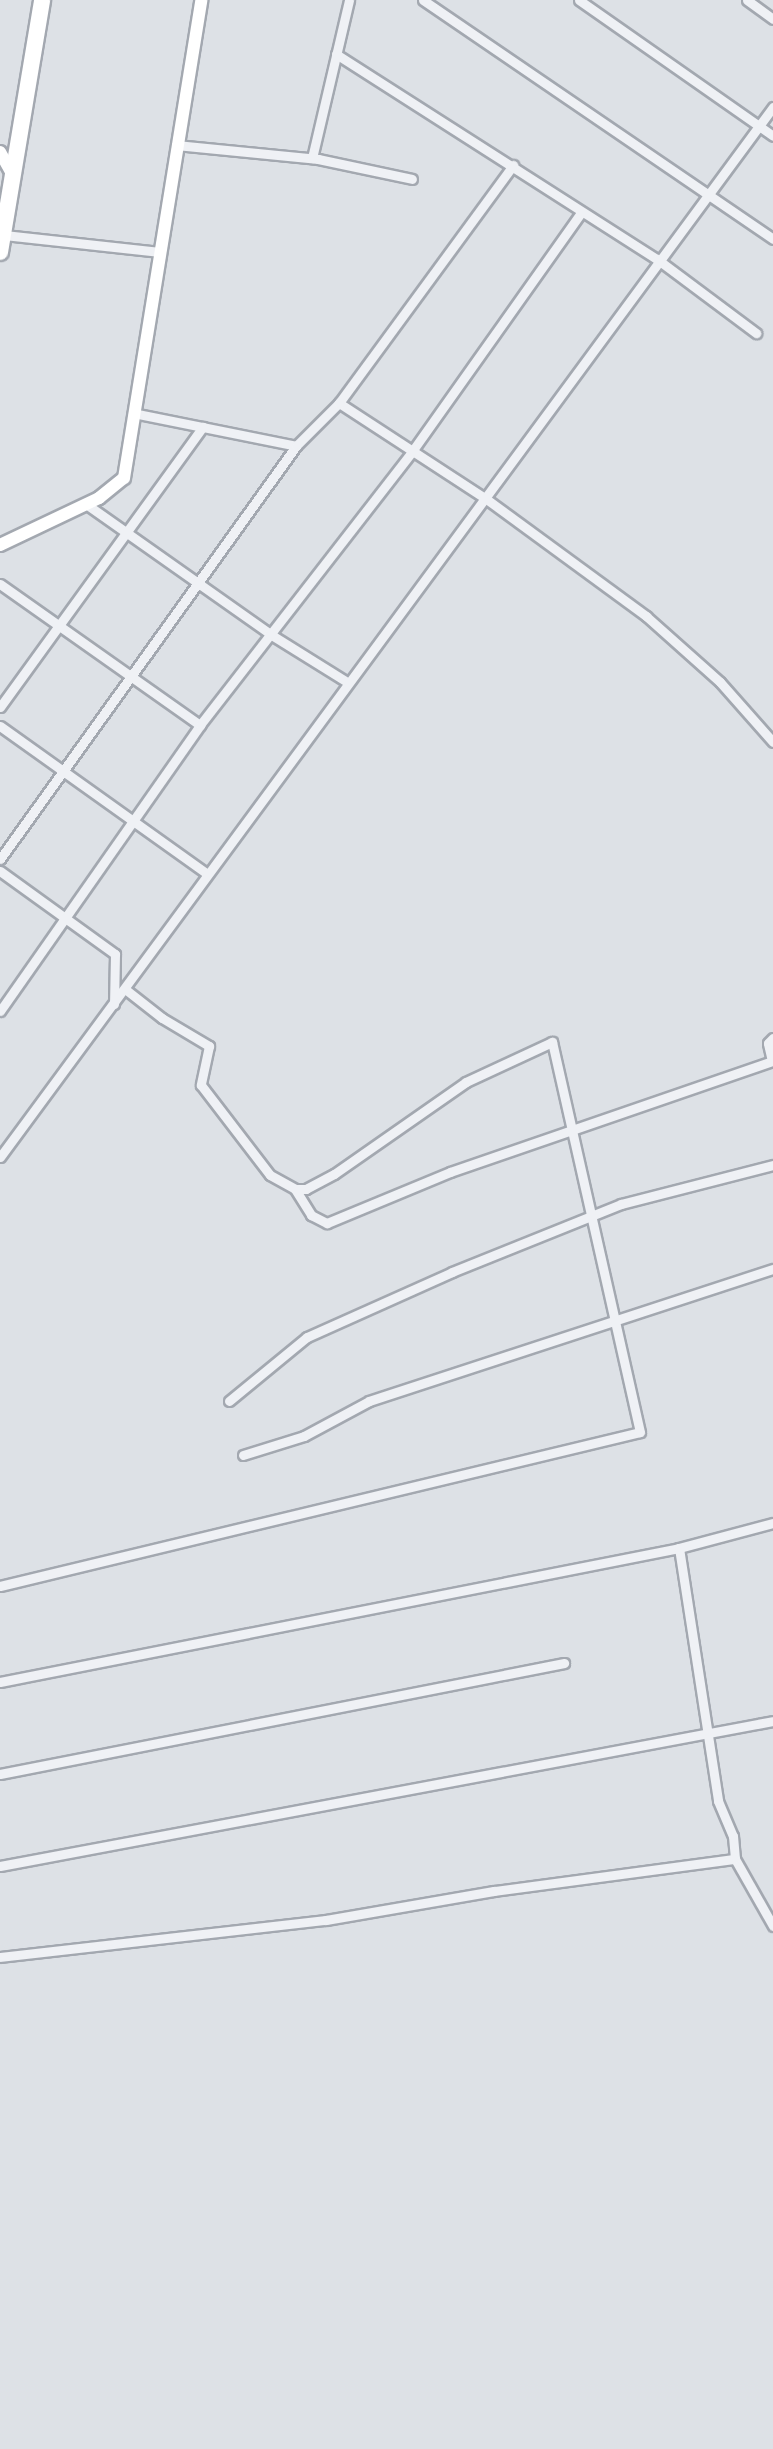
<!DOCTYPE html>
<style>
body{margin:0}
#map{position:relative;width:773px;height:2449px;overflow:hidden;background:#dde1e6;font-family:"PT Sans",sans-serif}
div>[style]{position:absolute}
.roads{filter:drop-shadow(2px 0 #a3a8b0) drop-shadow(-2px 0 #a3a8b0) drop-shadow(0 2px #a3a8b0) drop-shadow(0 -2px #a3a8b0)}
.street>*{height:9px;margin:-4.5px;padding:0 4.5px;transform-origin:4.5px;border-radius:4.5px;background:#eff1f5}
.secondary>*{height:12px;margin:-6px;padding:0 6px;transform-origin:6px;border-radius:6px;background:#fff}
.highway>*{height:16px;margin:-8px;padding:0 8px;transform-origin:8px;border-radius:8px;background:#fff}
span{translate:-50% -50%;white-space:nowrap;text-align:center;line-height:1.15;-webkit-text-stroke:7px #ecf0f4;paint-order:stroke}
</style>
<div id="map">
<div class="roads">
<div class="street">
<i style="left:423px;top:0;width:424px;rotate:34.3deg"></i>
<i style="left:579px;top:0;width:237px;rotate:35deg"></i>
<i style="left:747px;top:0;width:32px;rotate:36deg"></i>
<i style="left:336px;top:54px;width:381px;rotate:32.6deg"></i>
<i style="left:657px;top:259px;width:124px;rotate:36.8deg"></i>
<i style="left:176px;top:145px;width:143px;rotate:5.6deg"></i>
<i style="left:318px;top:159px;width:96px;rotate:12deg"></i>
<i style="left:312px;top:158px;width:162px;rotate:-76.8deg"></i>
<i style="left:4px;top:235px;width:157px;rotate:6.2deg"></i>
<i style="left:339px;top:403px;width:174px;rotate:33.1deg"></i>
<i style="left:485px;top:498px;width:200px;rotate:36.2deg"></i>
<i style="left:646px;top:616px;width:99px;rotate:41.7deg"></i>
<i style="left:720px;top:682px;width:80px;rotate:48.5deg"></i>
<i style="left:133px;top:413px;width:166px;rotate:11.4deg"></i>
<i style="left:86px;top:504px;width:225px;rotate:35.2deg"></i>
<i style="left:270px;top:634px;width:91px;rotate:31.9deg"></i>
<i style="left:0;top:584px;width:245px;rotate:35.2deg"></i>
<i style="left:0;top:707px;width:346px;rotate:-54.1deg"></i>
<i style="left:0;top:726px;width:252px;rotate:35.5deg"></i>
<i style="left:0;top:859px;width:508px;rotate:-54.37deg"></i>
<i style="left:296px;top:446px;width:61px;rotate:-45deg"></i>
<i style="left:339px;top:403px;width:295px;rotate:-53.8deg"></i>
<i style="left:0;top:871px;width:142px;rotate:35.8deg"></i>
<i style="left:115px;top:954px;width:50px;rotate:91.1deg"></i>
<i style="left:125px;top:989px;width:47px;rotate:38.1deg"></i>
<i style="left:162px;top:1018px;width:55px;rotate:30.8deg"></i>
<i style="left:209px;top:1046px;width:40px;rotate:102deg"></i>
<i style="left:201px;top:1085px;width:113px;rotate:52.5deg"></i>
<i style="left:270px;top:1175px;width:29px;rotate:29deg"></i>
<i style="left:295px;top:1189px;width:31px;rotate:58deg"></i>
<i style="left:311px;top:1215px;width:18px;rotate:27deg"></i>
<i style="left:327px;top:1223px;width:133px;rotate:-22.5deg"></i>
<i style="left:450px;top:1172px;width:341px;rotate:-19deg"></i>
<i style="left:772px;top:1061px;width:18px;rotate:-103deg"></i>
<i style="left:768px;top:1043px;width:7px;rotate:-45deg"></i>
<i style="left:0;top:1011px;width:349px;rotate:-55deg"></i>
<i style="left:200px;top:725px;width:348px;rotate:-52.2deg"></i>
<i style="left:413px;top:450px;width:289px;rotate:-54.7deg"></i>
<i style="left:0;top:1157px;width:1304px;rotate:-53.64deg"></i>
<i style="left:229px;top:1401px;width:101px;rotate:-39.4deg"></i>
<i style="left:307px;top:1337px;width:159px;rotate:-24.1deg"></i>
<i style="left:452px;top:1272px;width:182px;rotate:-21.9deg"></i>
<i style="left:621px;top:1204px;width:157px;rotate:-14.4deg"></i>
<i style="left:243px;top:1455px;width:64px;rotate:-17.3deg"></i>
<i style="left:304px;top:1436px;width:74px;rotate:-28.3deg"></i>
<i style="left:369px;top:1401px;width:425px;rotate:-18.1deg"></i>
<i style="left:679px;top:1548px;width:256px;rotate:81.2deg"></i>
<i style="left:718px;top:1801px;width:38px;rotate:67deg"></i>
<i style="left:733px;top:1836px;width:23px;rotate:85deg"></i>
<i style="left:735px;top:1859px;width:77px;rotate:60.4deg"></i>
<i style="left:0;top:1586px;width:658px;rotate:-13.53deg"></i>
<i style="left:640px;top:1432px;width:400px;rotate:-102.7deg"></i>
<i style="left:552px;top:1042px;width:95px;rotate:155.1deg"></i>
<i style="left:466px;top:1082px;width:161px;rotate:145.1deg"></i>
<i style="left:334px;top:1174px;width:32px;rotate:152deg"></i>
<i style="left:306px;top:1189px;width:11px;rotate:180deg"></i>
<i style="left:0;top:1682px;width:692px;rotate:-11.16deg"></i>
<i style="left:679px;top:1548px;width:97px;rotate:-14.9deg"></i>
<i style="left:0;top:1774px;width:575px;rotate:-11.13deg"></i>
<i style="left:0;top:1866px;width:786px;rotate:-10.62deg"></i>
<i style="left:0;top:1957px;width:328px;rotate:-6.5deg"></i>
<i style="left:326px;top:1920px;width:170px;rotate:-9.8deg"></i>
<i style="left:494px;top:1891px;width:243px;rotate:-7.6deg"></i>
</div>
<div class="secondary">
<i style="left:0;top:152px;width:29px;rotate:61deg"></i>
<i style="left:0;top:545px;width:110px;rotate:-25.4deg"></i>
<i style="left:99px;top:498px;width:32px;rotate:-39deg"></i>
<i style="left:124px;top:478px;width:484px;rotate:-80.8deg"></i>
</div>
<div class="highway">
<i style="left:0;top:252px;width:255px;rotate:-80.5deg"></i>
</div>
</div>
</div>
